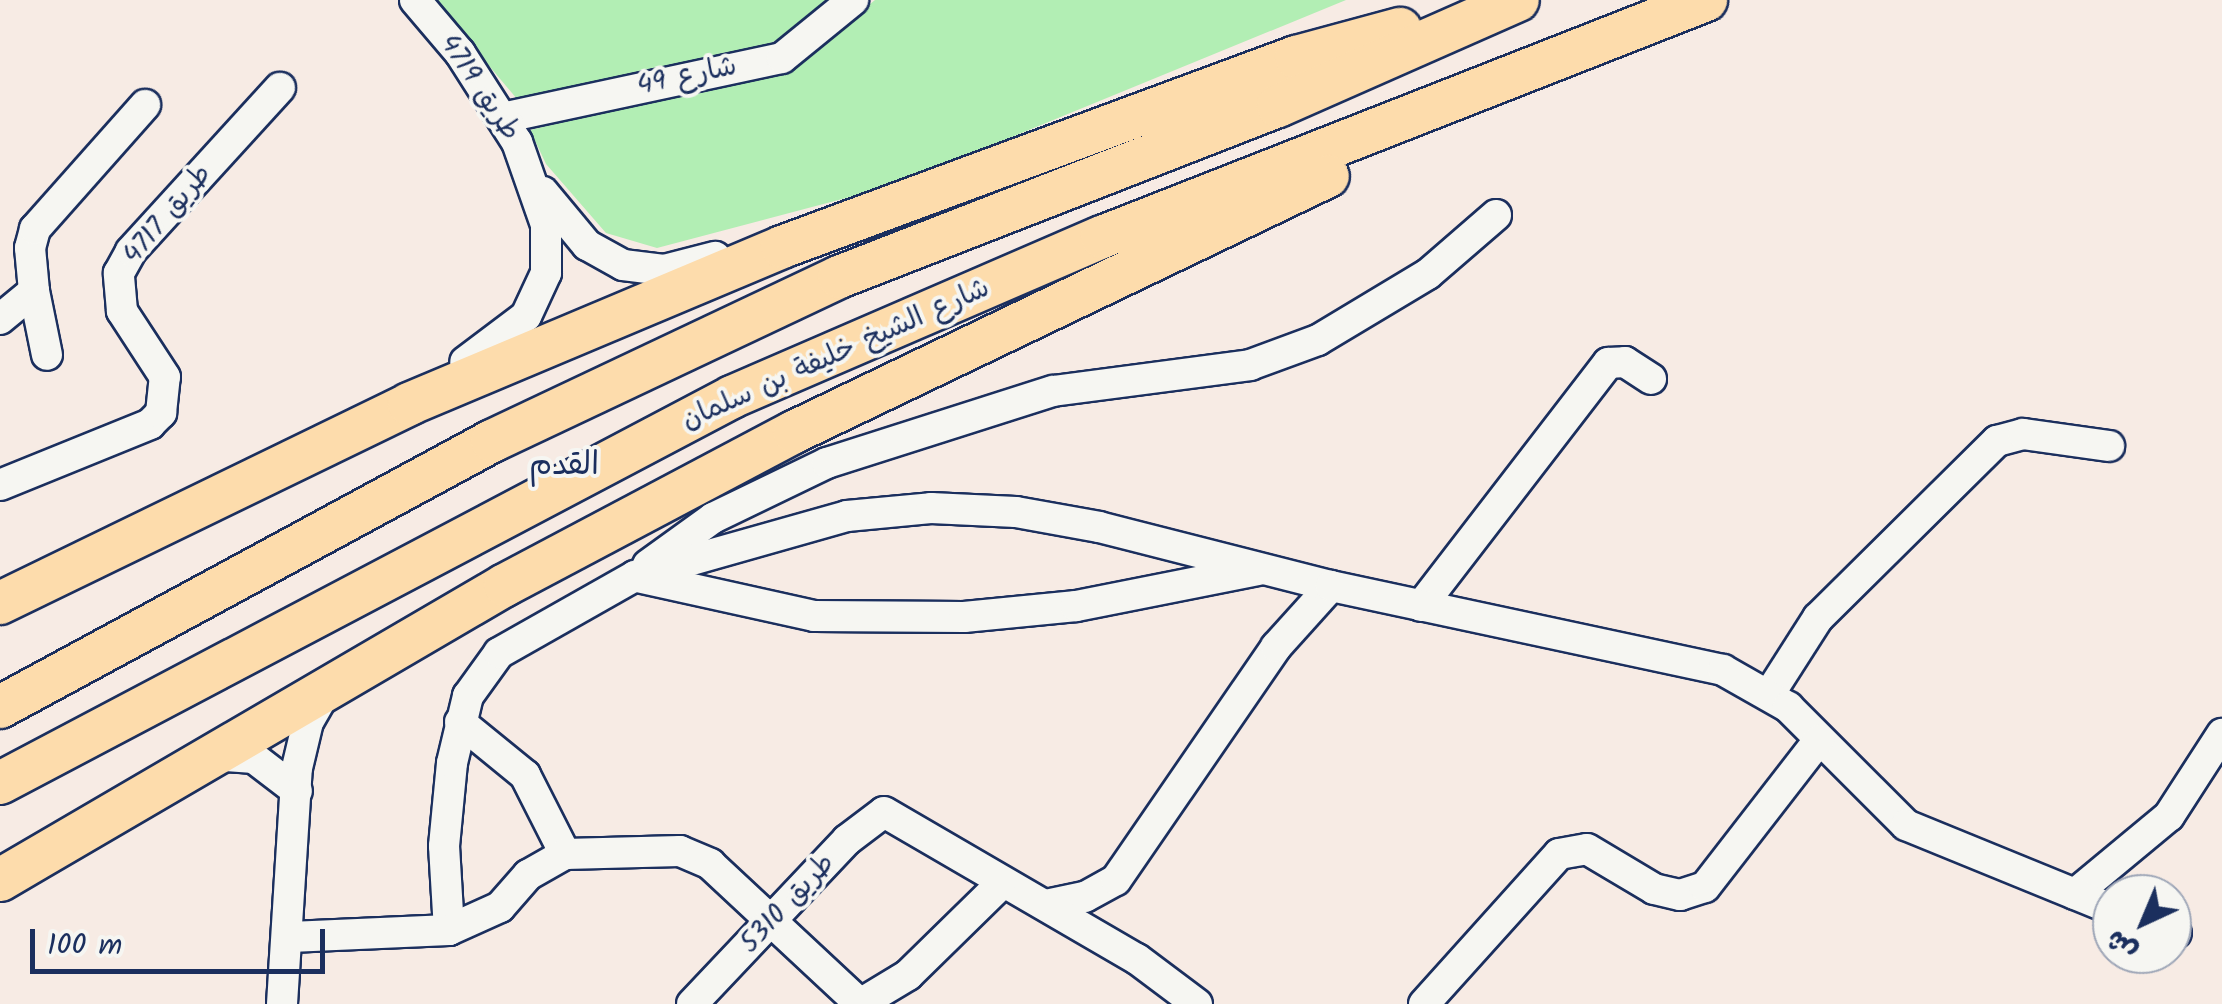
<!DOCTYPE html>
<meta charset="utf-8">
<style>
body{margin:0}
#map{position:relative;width:2222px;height:1004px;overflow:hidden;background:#f7ebe4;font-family:Kalam,"Playpen Sans Arabic",sans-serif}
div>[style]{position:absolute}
.green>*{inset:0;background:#b2eeb4}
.roads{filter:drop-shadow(2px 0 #1b2f5e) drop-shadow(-2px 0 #1b2f5e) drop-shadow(0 2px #1b2f5e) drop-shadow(0 -2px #1b2f5e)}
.minor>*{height:30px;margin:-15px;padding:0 15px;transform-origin:15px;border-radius:15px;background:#f6f6f2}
.highway>*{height:42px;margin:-21px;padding:0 21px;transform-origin:21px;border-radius:21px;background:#fddcac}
span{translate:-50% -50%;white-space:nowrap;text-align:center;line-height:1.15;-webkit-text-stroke:8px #f6f6f2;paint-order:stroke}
.street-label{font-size:28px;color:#1b2f5e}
.quarter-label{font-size:32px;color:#1b2f5e}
.north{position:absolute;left:2092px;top:874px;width:100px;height:100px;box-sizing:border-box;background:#f6f6f2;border:2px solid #9ea6b7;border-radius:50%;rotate:224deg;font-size:28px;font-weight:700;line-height:40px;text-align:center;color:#1b2f5e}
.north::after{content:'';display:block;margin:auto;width:35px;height:45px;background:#1b2f5e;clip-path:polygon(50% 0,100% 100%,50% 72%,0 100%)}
.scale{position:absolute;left:30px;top:929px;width:295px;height:45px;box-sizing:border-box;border:5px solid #1b2f5e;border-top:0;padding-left:12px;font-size:30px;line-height:35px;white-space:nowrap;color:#1b2f5e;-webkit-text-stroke:8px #f6f6f2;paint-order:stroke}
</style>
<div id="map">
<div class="green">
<i style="clip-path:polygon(434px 0,825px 0,806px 23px,764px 47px,517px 99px)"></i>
<i style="clip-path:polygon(875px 0,1346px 0,895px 185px,657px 248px,606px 233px,546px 164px,530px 130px,790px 68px)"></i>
</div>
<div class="roads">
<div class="minor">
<i style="left:415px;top:0;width:70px;rotate:49.7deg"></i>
<i style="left:460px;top:53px;width:106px;rotate:57.4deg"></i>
<i style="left:517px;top:142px;width:88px;rotate:70.7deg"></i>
<i style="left:546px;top:225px;width:48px;rotate:90deg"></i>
<i style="left:546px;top:273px;width:47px;rotate:114.9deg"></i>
<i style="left:526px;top:316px;width:76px;rotate:143deg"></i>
<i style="left:502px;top:118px;width:286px;rotate:-12.1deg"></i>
<i style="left:782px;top:58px;width:92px;rotate:-39.2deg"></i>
<i style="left:543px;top:192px;width:69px;rotate:50.3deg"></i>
<i style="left:587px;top:245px;width:41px;rotate:29.1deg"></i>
<i style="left:623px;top:265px;width:41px;rotate:7deg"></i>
<i style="left:664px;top:270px;width:53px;rotate:-14.3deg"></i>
<i style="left:34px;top:291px;width:65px;rotate:78.5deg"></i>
<i style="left:0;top:319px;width:44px;rotate:-39.5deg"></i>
<i style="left:34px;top:291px;width:43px;rotate:-95.3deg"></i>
<i style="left:30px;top:248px;width:20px;rotate:-75deg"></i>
<i style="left:35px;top:229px;width:166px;rotate:-48.4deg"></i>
<i style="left:0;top:485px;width:162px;rotate:-22.1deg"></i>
<i style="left:150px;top:424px;width:16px;rotate:-45deg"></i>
<i style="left:161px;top:413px;width:36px;rotate:-84deg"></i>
<i style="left:165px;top:377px;width:79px;rotate:-123.1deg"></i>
<i style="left:122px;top:311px;width:38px;rotate:-95deg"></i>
<i style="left:119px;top:273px;width:25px;rotate:-61deg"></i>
<i style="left:131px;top:251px;width:221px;rotate:-47.6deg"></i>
<i style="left:648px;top:565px;width:80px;rotate:-35.9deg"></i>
<i style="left:713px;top:518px;width:127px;rotate:-25.8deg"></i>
<i style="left:827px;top:463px;width:237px;rotate:-17.7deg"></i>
<i style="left:1053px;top:391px;width:199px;rotate:-7.5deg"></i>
<i style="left:1250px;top:365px;width:72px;rotate:-20.2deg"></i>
<i style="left:1318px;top:340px;width:128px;rotate:-31deg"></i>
<i style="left:1428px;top:274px;width:90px;rotate:-40.9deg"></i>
<i style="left:638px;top:577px;width:180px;rotate:12.5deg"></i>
<i style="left:814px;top:616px;width:150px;rotate:0.4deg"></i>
<i style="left:964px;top:617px;width:113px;rotate:-5.6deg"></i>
<i style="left:1076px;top:606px;width:186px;rotate:-11.2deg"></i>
<i style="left:1421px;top:606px;width:307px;rotate:-52.4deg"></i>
<i style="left:1608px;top:363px;width:17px;rotate:-3deg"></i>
<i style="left:1625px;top:362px;width:31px;rotate:33deg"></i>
<i style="left:1770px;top:693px;width:89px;rotate:-57.4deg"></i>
<i style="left:1818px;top:618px;width:252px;rotate:-44.7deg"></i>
<i style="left:1997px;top:441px;width:27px;rotate:-15deg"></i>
<i style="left:2023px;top:434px;width:87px;rotate:7.9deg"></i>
<i style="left:460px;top:722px;width:84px;rotate:39.2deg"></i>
<i style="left:525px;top:775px;width:89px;rotate:63.1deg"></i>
<i style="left:212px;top:755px;width:42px;rotate:4.1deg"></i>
<i style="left:254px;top:758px;width:54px;rotate:37.5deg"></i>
<i style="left:2075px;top:894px;width:122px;rotate:-39.7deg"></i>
<i style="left:2169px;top:816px;width:98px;rotate:-57.1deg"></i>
<i style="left:1046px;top:905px;width:40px;rotate:-12deg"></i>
<i style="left:1085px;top:897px;width:35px;rotate:-29deg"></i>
<i style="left:1116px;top:880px;width:283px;rotate:-55.5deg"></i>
<i style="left:1276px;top:647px;width:82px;rotate:-48deg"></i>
<i style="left:449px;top:930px;width:84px;rotate:-93.4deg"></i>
<i style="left:444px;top:846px;width:83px;rotate:-84.5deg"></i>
<i style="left:452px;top:763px;width:69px;rotate:-76.6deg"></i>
<i style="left:468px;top:696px;width:53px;rotate:-54.2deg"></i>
<i style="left:499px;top:653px;width:156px;rotate:-29.5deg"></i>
<i style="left:635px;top:576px;width:220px;rotate:-15.8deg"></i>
<i style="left:847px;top:516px;width:84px;rotate:-5.4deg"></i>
<i style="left:931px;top:508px;width:85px;rotate:2.7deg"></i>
<i style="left:1016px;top:512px;width:84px;rotate:10.2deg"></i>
<i style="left:1099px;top:527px;width:239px;rotate:14.3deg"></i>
<i style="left:1331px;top:586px;width:401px;rotate:12.1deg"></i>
<i style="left:1723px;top:670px;width:75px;rotate:29.6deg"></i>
<i style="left:1788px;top:707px;width:167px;rotate:45deg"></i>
<i style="left:1906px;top:825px;width:222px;rotate:22.2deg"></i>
<i style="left:2172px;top:932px;width:4px;rotate:14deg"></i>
<i style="left:290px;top:937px;width:159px;rotate:-2.5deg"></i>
<i style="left:449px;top:930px;width:56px;rotate:-24.3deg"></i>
<i style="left:500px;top:907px;width:43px;rotate:-48.8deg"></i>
<i style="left:528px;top:875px;width:43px;rotate:-29.6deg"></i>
<i style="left:565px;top:854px;width:115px;rotate:-1.5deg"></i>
<i style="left:680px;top:851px;width:33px;rotate:23deg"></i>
<i style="left:710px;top:864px;width:205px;rotate:43deg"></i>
<i style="left:282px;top:1004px;width:236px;rotate:-86.4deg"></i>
<i style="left:297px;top:768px;width:47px;rotate:-76.6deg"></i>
<i style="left:308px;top:722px;width:34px;rotate:-60deg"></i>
<i style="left:692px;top:1004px;width:226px;rotate:-46.6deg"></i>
<i style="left:847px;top:840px;width:46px;rotate:-37.1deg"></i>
<i style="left:884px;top:812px;width:293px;rotate:30.2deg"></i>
<i style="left:1137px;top:959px;width:75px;rotate:36.9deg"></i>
<i style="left:860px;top:1004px;width:56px;rotate:-31.1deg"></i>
<i style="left:908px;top:975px;width:129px;rotate:-44.4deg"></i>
<i style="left:1424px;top:1004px;width:202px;rotate:-48deg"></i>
<i style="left:1559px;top:854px;width:28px;rotate:-10deg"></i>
<i style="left:1587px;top:849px;width:78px;rotate:30.8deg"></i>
<i style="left:1654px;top:889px;width:27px;rotate:13deg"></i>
<i style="left:1680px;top:895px;width:26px;rotate:-18deg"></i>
<i style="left:1705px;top:887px;width:186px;rotate:-52.2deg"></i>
</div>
<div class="highway">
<i style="left:0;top:603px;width:455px;rotate:-25.9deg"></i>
<i style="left:409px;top:404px;width:405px;rotate:-22.8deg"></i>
<i style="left:782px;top:247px;width:548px;rotate:-20.29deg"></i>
<i style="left:1296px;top:57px;width:108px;rotate:-15.1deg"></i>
<i style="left:0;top:707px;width:559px;rotate:-28.4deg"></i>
<i style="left:492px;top:441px;width:384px;rotate:-25.3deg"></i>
<i style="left:839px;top:277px;width:471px;rotate:-21.3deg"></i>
<i style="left:1278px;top:106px;width:262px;rotate:-23.8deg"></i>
<i style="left:0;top:783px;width:828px;rotate:-27.8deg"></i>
<i style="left:732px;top:397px;width:403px;rotate:-23.4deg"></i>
<i style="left:1102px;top:237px;width:649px;rotate:-21.42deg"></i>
<i style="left:0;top:880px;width:585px;rotate:-30.29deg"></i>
<i style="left:505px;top:585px;width:327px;rotate:-27.9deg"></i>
<i style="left:794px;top:432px;width:592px;rotate:-25.61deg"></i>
</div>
</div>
<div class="street-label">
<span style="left:687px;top:77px;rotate:-12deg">شارع 49</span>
<span style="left:479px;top:88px;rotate:56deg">طريق 4719</span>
<span style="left:168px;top:215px;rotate:-50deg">طريق 4717</span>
<span style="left:836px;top:355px;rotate:-24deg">شارع الشيخ خليفة بن سلمان</span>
<span style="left:788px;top:904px;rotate:-47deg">طريق 5310</span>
</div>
<div class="quarter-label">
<span style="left:564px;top:466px">القدم</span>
</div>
<div class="north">ش</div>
<div class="scale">100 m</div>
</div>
